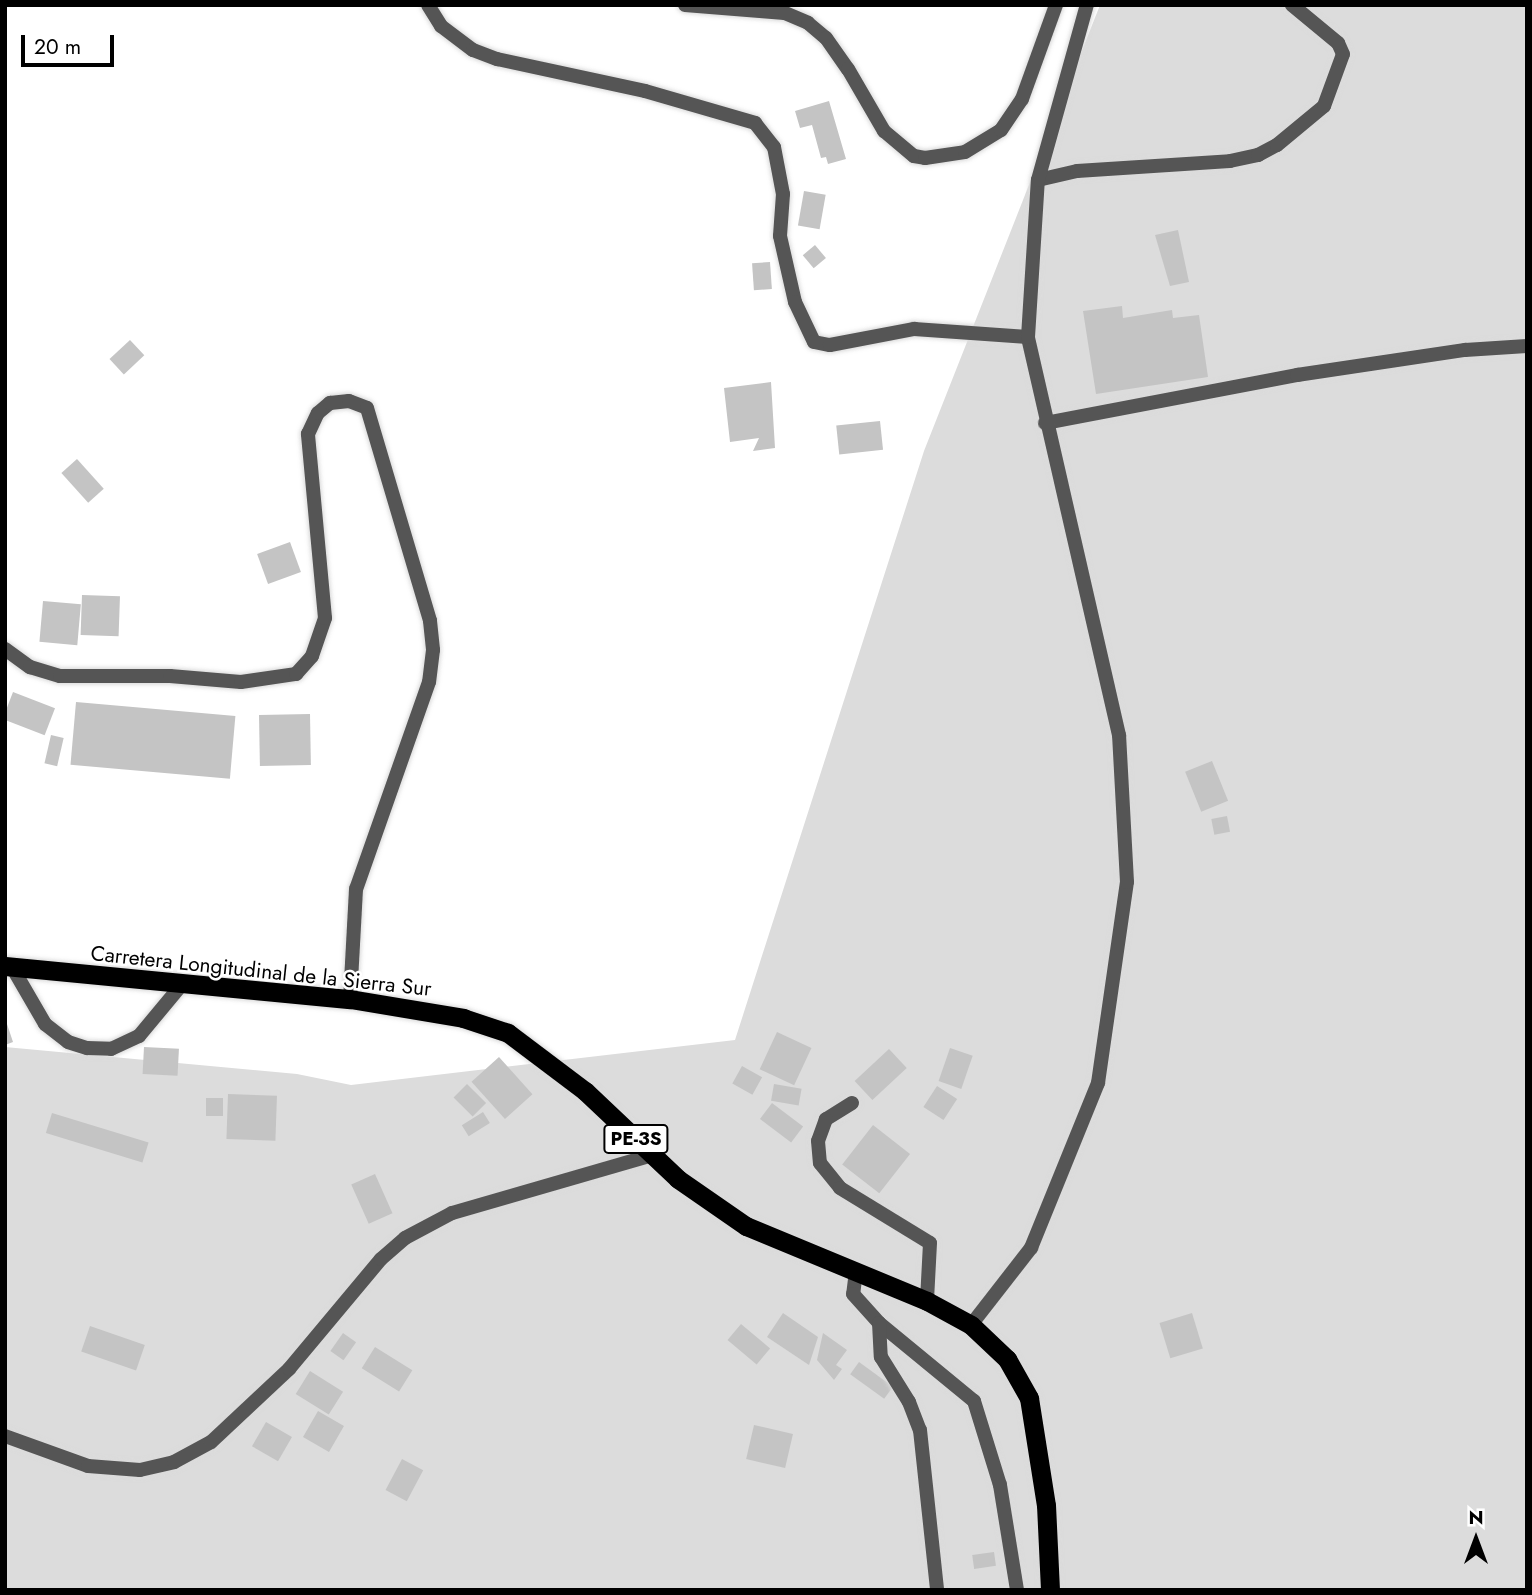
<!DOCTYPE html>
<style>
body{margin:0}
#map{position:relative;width:1532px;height:1595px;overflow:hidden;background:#fff;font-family:Jost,sans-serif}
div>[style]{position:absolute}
.green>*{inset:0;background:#dcdcdc}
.building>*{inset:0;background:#c4c4c4;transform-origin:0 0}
.roads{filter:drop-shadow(0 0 2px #dbdbdb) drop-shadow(0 0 2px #dbdbdb)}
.service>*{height:14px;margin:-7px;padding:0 7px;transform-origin:7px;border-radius:7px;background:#555}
.minor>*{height:14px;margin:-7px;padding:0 7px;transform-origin:7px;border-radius:7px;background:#555}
.tertiary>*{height:14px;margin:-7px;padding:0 7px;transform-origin:7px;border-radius:7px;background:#555}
.trunk>*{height:19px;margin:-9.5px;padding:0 9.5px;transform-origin:9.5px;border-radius:9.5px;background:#000}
span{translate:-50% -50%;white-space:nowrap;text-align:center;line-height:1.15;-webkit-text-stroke:5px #fff;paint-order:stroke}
.shield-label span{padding:2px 5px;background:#fff;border:2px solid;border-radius:5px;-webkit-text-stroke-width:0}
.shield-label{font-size:19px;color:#000;font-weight:700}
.street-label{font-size:21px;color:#000}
.frame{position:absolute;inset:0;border:7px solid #000;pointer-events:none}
.north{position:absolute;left:1441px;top:1504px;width:70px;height:70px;-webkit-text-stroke:5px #fff;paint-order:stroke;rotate:0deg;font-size:19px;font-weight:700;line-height:28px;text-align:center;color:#000}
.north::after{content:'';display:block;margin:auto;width:24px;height:32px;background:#000;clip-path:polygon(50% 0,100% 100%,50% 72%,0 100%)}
.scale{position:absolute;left:21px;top:35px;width:93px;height:32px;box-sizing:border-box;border:4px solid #000;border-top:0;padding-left:9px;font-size:21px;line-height:24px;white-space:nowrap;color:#000;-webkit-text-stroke:5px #fff;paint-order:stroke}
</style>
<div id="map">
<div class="green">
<div style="clip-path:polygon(1100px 5px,1527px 5px,1527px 1590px,5px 1590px,5px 1047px,297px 1074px,351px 1085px,735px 1040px,924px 451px)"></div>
</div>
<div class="building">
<div style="clip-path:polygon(829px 101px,846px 159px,828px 164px,826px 157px,821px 158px,812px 125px,800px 128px,795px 111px)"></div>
<div style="left:804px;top:191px;width:22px;height:35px;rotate:10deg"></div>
<div style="clip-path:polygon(1178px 230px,1189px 282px,1170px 286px,1155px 235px)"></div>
<div style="left:815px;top:245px;width:17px;height:16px;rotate:50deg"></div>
<div style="left:770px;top:262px;width:27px;height:18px;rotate:86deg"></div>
<div style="clip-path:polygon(1122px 306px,1123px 318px,1172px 310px,1173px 318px,1199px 315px,1208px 377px,1096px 394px,1083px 311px)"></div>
<div style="left:130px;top:340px;width:21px;height:28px;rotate:47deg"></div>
<div style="clip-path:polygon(771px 382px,775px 448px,753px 451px,759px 438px,730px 442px,724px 388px)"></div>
<div style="left:880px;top:421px;width:29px;height:44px;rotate:84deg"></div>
<div style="left:77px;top:459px;width:40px;height:21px;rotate:48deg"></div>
<div style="left:290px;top:542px;width:32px;height:35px;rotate:70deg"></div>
<div style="left:82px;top:595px;width:38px;height:40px;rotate:2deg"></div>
<div style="left:43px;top:601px;width:38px;height:41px;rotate:5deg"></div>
<div style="left:13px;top:692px;width:45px;height:29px;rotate:21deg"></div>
<div style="left:76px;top:702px;width:160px;height:63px;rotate:5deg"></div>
<div style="left:310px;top:714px;width:51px;height:51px;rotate:89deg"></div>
<div style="left:51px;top:735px;width:13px;height:29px;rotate:13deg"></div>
<div style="left:1212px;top:761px;width:43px;height:29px;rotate:68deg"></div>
<div style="left:1227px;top:816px;width:16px;height:16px;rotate:79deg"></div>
<div style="clip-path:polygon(5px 1018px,13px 1042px,5px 1045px)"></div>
<div style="left:777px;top:1032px;width:38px;height:41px;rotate:25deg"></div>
<div style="left:144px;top:1047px;width:35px;height:27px;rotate:3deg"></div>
<div style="left:950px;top:1048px;width:24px;height:35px;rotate:19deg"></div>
<div style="left:889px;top:1049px;width:26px;height:47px;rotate:47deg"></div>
<div style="left:499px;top:1057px;width:50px;height:37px;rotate:48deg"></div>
<div style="left:742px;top:1066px;width:23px;height:20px;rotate:29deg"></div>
<div style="left:467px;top:1084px;width:27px;height:19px;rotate:45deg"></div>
<div style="left:774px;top:1084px;width:28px;height:17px;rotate:10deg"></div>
<div style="left:937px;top:1086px;width:24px;height:25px;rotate:33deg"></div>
<div style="left:228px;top:1094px;width:49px;height:45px;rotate:2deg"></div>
<div style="left:206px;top:1098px;width:17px;height:18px"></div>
<div style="left:772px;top:1103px;width:39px;height:20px;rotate:37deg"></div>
<div style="left:483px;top:1112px;width:13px;height:25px;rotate:58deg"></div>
<div style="left:52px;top:1113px;width:101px;height:21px;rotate:17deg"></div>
<div style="left:873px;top:1125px;width:47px;height:50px;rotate:38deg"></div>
<div style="left:375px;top:1174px;width:43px;height:26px;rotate:66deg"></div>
<div style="clip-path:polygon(783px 1313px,818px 1337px,809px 1365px,767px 1337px)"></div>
<div style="left:1192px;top:1313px;width:37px;height:34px;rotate:73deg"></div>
<div style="left:741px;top:1324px;width:38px;height:21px;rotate:40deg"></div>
<div style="left:90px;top:1326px;width:58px;height:27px;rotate:19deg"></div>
<div style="left:343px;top:1333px;width:16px;height:22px;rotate:35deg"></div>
<div style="clip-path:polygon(823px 1333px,847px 1350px,836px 1365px,842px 1369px,834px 1380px,817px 1360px)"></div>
<div style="left:375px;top:1347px;width:44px;height:25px;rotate:32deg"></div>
<div style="left:859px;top:1362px;width:42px;height:15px;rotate:36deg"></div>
<div style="left:310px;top:1371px;width:39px;height:27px;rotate:32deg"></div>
<div style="left:318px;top:1411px;width:30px;height:30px;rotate:30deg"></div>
<div style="left:266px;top:1422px;width:30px;height:28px;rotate:30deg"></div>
<div style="left:754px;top:1425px;width:40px;height:35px;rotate:13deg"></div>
<div style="left:402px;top:1459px;width:24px;height:35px;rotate:28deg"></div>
<div style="left:994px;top:1552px;width:14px;height:22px;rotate:82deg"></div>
</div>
<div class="roads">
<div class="service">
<div style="left:1038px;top:180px;width:40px;rotate:-13deg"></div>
<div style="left:1077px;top:171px;width:153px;rotate:-3.7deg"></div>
<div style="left:1230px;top:161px;width:29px;rotate:-12deg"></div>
<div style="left:1258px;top:155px;width:21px;rotate:-28deg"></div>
<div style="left:1277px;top:145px;width:61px;rotate:-39.7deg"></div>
<div style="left:1324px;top:106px;width:55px;rotate:-69.9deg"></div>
<div style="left:1343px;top:54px;width:12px;rotate:-114deg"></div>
<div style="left:1338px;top:43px;width:60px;rotate:-140.4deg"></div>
<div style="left:12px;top:967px;width:66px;rotate:59.9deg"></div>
<div style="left:45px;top:1024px;width:29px;rotate:38deg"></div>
<div style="left:68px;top:1042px;width:20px;rotate:18deg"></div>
<div style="left:87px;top:1048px;width:24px;rotate:2deg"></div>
<div style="left:111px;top:1049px;width:31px;rotate:-25deg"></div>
<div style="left:139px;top:1036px;width:69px;rotate:-50.3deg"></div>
<div style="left:852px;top:1103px;width:31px;rotate:148deg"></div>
<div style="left:826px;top:1119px;width:23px;rotate:110deg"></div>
<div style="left:818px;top:1141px;width:22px;rotate:85deg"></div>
<div style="left:820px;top:1163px;width:32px;rotate:51deg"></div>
<div style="left:840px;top:1188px;width:105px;rotate:31.4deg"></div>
<div style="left:930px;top:1243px;width:58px;rotate:93deg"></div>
<div style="left:856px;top:1271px;width:23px;rotate:97deg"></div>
<div style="left:853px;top:1294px;width:39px;rotate:48deg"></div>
<div style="left:879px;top:1323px;width:123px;rotate:39.4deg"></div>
<div style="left:974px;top:1401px;width:88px;rotate:72.8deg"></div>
<div style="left:1000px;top:1485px;width:106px;rotate:80.8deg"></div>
<div style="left:879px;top:1323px;width:34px;rotate:87deg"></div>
<div style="left:881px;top:1357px;width:53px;rotate:58.1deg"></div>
<div style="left:909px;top:1402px;width:30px;rotate:69deg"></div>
<div style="left:920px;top:1430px;width:161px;rotate:83.9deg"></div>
</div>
<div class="minor">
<div style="left:428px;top:5px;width:25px;rotate:58deg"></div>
<div style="left:441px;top:26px;width:40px;rotate:37deg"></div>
<div style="left:473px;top:50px;width:26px;rotate:21deg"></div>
<div style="left:497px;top:59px;width:151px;rotate:12.2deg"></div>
<div style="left:645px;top:91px;width:115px;rotate:16.2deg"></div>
<div style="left:755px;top:123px;width:31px;rotate:52deg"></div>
<div style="left:774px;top:147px;width:48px;rotate:79.2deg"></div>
<div style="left:783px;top:194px;width:42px;rotate:94.1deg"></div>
<div style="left:780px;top:236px;width:68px;rotate:77.2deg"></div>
<div style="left:795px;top:302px;width:44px;rotate:64.6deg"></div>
<div style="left:814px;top:342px;width:16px;rotate:11deg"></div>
<div style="left:830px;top:345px;width:86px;rotate:-10.8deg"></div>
<div style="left:914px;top:329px;width:114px;rotate:4deg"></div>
<div style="left:685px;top:5px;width:100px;rotate:4.6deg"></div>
<div style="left:785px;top:13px;width:25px;rotate:23deg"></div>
<div style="left:808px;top:23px;width:23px;rotate:40deg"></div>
<div style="left:826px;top:38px;width:38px;rotate:55deg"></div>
<div style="left:848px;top:69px;width:72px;rotate:59.9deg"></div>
<div style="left:884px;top:131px;width:39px;rotate:40deg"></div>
<div style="left:914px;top:156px;width:11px;rotate:10deg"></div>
<div style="left:925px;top:158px;width:40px;rotate:-8.5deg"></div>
<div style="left:965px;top:152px;width:42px;rotate:-31.4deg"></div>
<div style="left:1001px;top:130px;width:37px;rotate:-56deg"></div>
<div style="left:1022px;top:99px;width:100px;rotate:-70.1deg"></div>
<div style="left:1045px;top:423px;width:257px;rotate:-10.8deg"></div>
<div style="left:1297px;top:375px;width:170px;rotate:-8.5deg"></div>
<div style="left:1465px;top:350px;width:62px;rotate:-3.7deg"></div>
<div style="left:5px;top:649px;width:31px;rotate:36deg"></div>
<div style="left:30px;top:667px;width:31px;rotate:17deg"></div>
<div style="left:60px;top:676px;width:110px"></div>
<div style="left:170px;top:676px;width:71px;rotate:4.8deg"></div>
<div style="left:241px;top:682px;width:56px;rotate:-8.3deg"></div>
<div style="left:296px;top:674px;width:24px;rotate:-48deg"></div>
<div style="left:312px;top:656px;width:40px;rotate:-71.1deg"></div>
<div style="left:325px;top:618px;width:185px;rotate:-95.3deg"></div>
<div style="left:308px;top:434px;width:23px;rotate:-65deg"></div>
<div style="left:318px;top:413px;width:16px;rotate:-40deg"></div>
<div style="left:330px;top:403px;width:19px;rotate:-6deg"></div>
<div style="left:349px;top:401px;width:19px;rotate:21deg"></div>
<div style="left:367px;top:408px;width:222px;rotate:73.5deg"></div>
<div style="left:430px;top:621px;width:29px;rotate:84deg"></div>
<div style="left:433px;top:650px;width:32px;rotate:97deg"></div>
<div style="left:429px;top:682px;width:219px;rotate:109.4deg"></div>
<div style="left:356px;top:889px;width:110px;rotate:93.1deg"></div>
<div style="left:971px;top:1325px;width:98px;rotate:-52.1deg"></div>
<div style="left:1031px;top:1248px;width:178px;rotate:-67.9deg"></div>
<div style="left:1098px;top:1083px;width:203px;rotate:-81.8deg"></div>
<div style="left:1127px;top:882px;width:147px;rotate:-93.1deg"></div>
<div style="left:1119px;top:735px;width:408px;rotate:-102.9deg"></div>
<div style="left:1028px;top:337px;width:157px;rotate:-86.4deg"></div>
<div style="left:1038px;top:180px;width:182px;rotate:-74.4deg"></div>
</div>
<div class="tertiary">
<div style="left:5px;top:1436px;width:88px;rotate:19.9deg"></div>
<div style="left:88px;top:1466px;width:52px;rotate:4.4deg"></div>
<div style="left:140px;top:1470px;width:35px;rotate:-13deg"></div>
<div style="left:174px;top:1462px;width:42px;rotate:-28.4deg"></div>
<div style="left:211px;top:1442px;width:107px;rotate:-43.1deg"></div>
<div style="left:289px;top:1369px;width:143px;rotate:-50.1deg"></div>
<div style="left:381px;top:1259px;width:32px;rotate:-41deg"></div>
<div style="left:405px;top:1238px;width:53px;rotate:-28deg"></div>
<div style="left:452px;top:1213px;width:209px;rotate:-16.1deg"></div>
</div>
<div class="trunk">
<div style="left:5px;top:966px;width:347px;rotate:5.5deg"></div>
<div style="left:350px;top:999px;width:115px;rotate:9.5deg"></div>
<div style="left:463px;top:1018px;width:47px;rotate:18.4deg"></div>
<div style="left:508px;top:1033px;width:96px;rotate:37deg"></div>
<div style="left:585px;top:1091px;width:128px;rotate:43.4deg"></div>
<div style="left:678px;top:1179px;width:83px;rotate:34.7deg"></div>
<div style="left:746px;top:1226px;width:196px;rotate:22.5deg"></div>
<div style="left:927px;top:1301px;width:50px;rotate:28.6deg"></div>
<div style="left:971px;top:1325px;width:50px;rotate:43.4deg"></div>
<div style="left:1007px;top:1359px;width:45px;rotate:60.6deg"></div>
<div style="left:1029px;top:1398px;width:108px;rotate:81deg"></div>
<div style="left:1046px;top:1505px;width:85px;rotate:87.3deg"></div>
</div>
</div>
<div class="shield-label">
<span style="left:636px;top:1139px">PE-3S</span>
</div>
<div class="street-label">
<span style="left:261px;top:971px;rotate:6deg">Carretera Longitudinal de la Sierra Sur</span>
</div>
<div class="frame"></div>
<div class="north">N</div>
<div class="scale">20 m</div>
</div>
